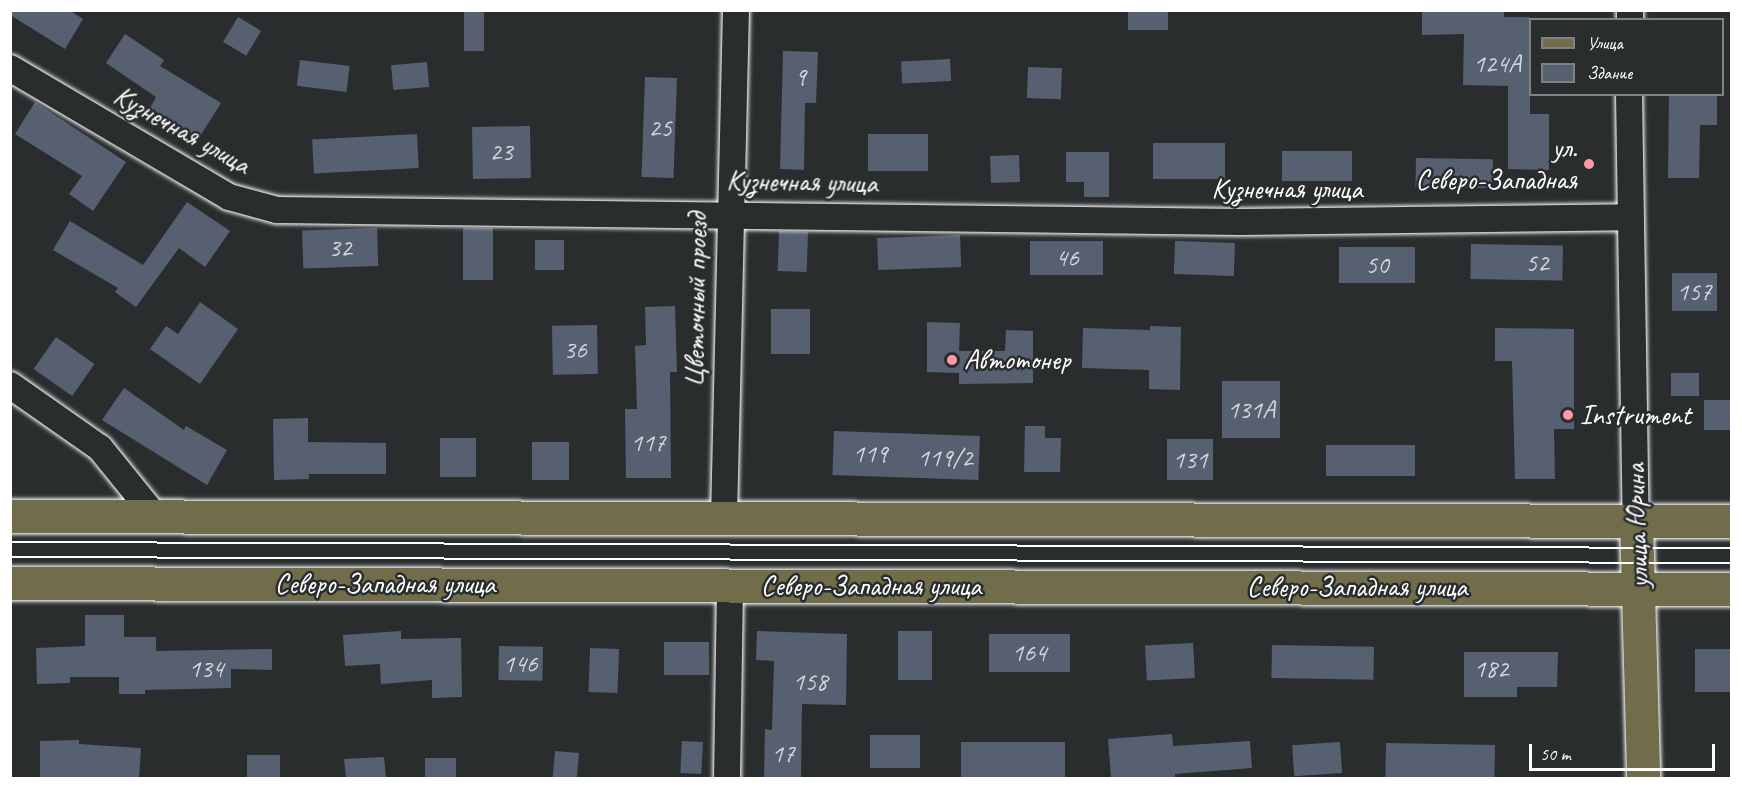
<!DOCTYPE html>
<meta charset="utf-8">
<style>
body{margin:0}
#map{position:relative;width:1742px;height:789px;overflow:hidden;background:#2a2d2e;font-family:Caveat,sans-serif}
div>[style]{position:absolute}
.building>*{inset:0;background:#576071;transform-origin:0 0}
.roads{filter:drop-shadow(0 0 2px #fff) drop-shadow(0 0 2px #fff)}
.minor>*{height:26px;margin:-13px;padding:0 13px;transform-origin:13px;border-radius:13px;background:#2a2d2e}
.major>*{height:33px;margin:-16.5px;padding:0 16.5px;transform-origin:16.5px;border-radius:16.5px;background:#716d4b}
.tram>*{height:1.5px;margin:-0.75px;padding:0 0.75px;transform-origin:0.75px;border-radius:0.75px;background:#fff}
.dots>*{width:16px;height:16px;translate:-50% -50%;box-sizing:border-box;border:3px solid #2a2d2e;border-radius:50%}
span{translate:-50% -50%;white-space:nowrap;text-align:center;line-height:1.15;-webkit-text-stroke:5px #2a2d2e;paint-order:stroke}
.number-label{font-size:26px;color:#d5d7dc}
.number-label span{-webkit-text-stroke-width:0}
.street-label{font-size:28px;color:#fff}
.poi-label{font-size:28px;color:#fff}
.right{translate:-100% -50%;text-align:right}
.left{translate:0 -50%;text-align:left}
.frame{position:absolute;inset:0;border:12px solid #fff;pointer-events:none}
.legend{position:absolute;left:1529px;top:18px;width:195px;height:78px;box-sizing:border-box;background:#2a2d2e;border:2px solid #7f8182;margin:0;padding:8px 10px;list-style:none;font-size:18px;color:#fff}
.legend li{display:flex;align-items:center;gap:12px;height:30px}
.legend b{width:30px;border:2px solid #7f8182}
.scale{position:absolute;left:1529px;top:744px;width:186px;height:27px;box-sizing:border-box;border:3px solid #fff;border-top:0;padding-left:8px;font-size:18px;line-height:21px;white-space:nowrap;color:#fff;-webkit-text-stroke:4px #2a2d2e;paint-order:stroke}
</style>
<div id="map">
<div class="building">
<div style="clip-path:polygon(10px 10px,69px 10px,83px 19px,65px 49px,10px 15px)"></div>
<div style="left:464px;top:10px;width:20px;height:41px"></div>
<div style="left:1128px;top:10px;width:40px;height:20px"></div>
<div style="clip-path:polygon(1422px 10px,1504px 10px,1504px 17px,1530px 17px,1530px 114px,1549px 114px,1549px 170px,1508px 169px,1508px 86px,1463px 85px,1464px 34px,1422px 35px)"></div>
<div style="left:238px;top:17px;width:27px;height:29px;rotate:31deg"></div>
<div style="clip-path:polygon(125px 34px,164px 60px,160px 66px,221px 103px,199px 138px,150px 108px,156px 97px,106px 63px)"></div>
<div style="clip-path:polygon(783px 51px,818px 52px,816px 103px,805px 103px,804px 170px,780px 169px)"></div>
<div style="left:950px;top:59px;width:22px;height:49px;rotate:87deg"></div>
<div style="left:300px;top:60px;width:50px;height:26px;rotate:7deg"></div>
<div style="left:427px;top:62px;width:25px;height:36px;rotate:85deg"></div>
<div style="left:1028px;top:67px;width:34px;height:31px;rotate:2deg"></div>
<div style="left:645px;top:77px;width:32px;height:100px;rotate:2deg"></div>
<div style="clip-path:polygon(1669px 94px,1717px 94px,1717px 125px,1700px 125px,1699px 178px,1668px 178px)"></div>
<div style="clip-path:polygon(35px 102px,126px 162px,93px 211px,69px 194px,82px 176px,15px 134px)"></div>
<div style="left:530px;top:126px;width:52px;height:58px;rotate:89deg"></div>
<div style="left:417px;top:134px;width:34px;height:105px;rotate:87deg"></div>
<div style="left:868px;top:134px;width:60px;height:37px"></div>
<div style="left:1225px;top:143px;width:36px;height:72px;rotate:90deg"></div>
<div style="left:1282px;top:151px;width:70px;height:30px"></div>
<div style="clip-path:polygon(1066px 152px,1109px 152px,1109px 197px,1084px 197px,1084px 182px,1066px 182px)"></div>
<div style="left:1019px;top:155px;width:27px;height:29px;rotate:88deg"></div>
<div style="left:1416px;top:158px;width:77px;height:29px;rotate:1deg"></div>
<div style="clip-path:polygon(187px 202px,230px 231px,205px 267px,179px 248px,136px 307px,115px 292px,118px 288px,53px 250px,70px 221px,143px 265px)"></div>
<div style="left:377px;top:228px;width:38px;height:75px;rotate:88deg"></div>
<div style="left:463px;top:228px;width:30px;height:52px"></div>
<div style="left:779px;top:231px;width:29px;height:40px;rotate:2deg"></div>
<div style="left:960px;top:235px;width:32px;height:83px;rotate:88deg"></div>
<div style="left:535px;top:240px;width:29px;height:30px"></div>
<div style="left:1030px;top:241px;width:73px;height:34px"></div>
<div style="left:1175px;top:241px;width:60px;height:33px;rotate:2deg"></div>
<div style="left:1471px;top:244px;width:92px;height:35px;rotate:1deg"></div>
<div style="left:1339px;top:247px;width:76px;height:36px"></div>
<div style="left:1672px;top:273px;width:45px;height:38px"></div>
<div style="clip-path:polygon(200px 302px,238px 329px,200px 384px,150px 349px,166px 326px,178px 334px)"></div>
<div style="clip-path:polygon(675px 306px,677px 372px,670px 372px,671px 478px,626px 478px,625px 409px,637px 409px,635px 346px,646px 345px,645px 307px)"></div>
<div style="left:810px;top:309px;width:45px;height:39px;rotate:90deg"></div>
<div style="clip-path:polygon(927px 322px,960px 323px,959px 351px,1005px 351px,1006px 330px,1033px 331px,1033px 383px,959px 384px,959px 373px,927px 372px)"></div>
<div style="left:597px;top:325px;width:49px;height:45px;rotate:89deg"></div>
<div style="clip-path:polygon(1150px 326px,1181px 327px,1180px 390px,1149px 389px,1149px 370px,1082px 368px,1083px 328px,1150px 330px)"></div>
<div style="clip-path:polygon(1495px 328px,1574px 329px,1574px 429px,1554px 429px,1555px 479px,1515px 479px,1512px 361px,1495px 361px)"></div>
<div style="left:56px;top:337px;width:47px;height:39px;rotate:35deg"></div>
<div style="left:1671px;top:373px;width:28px;height:23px"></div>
<div style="left:1280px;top:381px;width:57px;height:58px;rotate:90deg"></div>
<div style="clip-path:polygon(124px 388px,184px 430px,186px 426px,227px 450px,207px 485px,102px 420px)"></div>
<div style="left:1704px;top:400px;width:27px;height:30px"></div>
<div style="clip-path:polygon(308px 418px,308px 442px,386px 443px,386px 474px,309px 474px,309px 479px,274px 480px,273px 419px)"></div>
<div style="clip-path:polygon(1025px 426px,1045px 426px,1045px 438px,1061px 438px,1060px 472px,1024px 472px)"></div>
<div style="left:834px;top:431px;width:146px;height:44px;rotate:2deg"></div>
<div style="left:440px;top:438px;width:36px;height:39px"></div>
<div style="left:1213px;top:439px;width:41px;height:46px;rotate:90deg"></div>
<div style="left:532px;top:442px;width:37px;height:38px"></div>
<div style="left:1326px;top:445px;width:89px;height:31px"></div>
<div style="clip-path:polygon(85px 615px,124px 615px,124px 637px,156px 637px,156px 651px,272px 649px,272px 670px,231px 669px,231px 688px,145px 690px,145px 694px,119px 694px,119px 677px,70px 677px,70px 683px,37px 684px,36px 648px,85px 646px)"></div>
<div style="clip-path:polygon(401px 631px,401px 639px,461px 638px,462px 697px,432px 698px,432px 680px,381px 684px,380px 664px,345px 666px,343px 635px)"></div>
<div style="clip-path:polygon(757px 631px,847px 634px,846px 705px,802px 704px,801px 778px,764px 778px,765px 729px,772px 730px,774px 661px,756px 660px)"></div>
<div style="left:898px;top:631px;width:34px;height:49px"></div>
<div style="left:989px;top:634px;width:81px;height:38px"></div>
<div style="left:664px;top:642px;width:45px;height:33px"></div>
<div style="left:1193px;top:643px;width:35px;height:48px;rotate:87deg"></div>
<div style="left:1272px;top:645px;width:102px;height:33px;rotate:1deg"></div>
<div style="left:499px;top:646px;width:44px;height:34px;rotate:1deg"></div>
<div style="left:590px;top:648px;width:29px;height:44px;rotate:2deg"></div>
<div style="left:1695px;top:649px;width:36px;height:43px"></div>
<div style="clip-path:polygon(1464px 652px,1558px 652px,1557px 687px,1517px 687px,1517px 697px,1464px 697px)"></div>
<div style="clip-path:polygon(1172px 734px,1173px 746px,1250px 741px,1252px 768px,1175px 774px,1175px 778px,1111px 778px,1108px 739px)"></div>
<div style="left:870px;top:735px;width:50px;height:33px"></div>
<div style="clip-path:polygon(79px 740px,79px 744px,141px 748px,139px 778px,40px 778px,40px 741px)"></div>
<div style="left:682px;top:741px;width:21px;height:32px;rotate:3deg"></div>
<div style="left:961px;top:742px;width:104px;height:36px"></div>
<div style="left:1340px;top:742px;width:31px;height:48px;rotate:86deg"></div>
<div style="left:1386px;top:743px;width:109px;height:35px;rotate:1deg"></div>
<div style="left:555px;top:751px;width:24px;height:27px;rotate:5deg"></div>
<div style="left:247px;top:755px;width:33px;height:23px"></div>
<div style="clip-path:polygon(384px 757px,386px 778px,346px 778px,344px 759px)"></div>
<div style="left:425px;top:758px;width:31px;height:20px"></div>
</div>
<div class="roads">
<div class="minor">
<div style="left:1630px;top:20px;width:10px;rotate:-90deg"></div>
<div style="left:10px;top:68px;width:254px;rotate:30.5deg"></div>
<div style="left:229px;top:197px;width:50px;rotate:15.2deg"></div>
<div style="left:277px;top:210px;width:964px;rotate:0.71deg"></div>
<div style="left:1241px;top:222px;width:389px;rotate:-0.7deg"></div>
<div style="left:1629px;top:94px;width:426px;rotate:89.1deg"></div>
<div style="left:10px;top:385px;width:110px;rotate:35deg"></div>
<div style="left:100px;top:448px;width:87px;rotate:51deg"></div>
<div style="left:724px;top:518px;width:508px;rotate:-88.65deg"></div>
<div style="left:727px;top:778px;width:193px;rotate:-89.1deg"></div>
</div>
<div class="major">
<div style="left:10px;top:516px;width:1722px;rotate:0.17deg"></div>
<div style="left:1636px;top:520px;width:258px;rotate:88.4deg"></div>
<div style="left:10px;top:583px;width:1722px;rotate:0.2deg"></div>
</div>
</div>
<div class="tram">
<div style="left:10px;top:542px;width:1722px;rotate:0.2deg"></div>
<div style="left:10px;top:557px;width:1722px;rotate:0.2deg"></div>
</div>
<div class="dots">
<div style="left:1589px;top:164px;background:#ff9aa2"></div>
<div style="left:952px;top:360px;background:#ff9aa2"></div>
<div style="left:1568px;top:415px;background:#ff9aa2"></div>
</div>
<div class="number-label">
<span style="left:1497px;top:64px">124А</span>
<span style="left:800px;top:77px">9</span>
<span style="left:660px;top:128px">25</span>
<span style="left:501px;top:152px">23</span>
<span style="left:340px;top:248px">32</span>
<span style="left:1067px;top:258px">46</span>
<span style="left:1537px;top:263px">52</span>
<span style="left:1377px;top:265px">50</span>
<span style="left:1694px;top:292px">157</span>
<span style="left:575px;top:350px">36</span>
<span style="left:1251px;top:410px">131А</span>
<span style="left:648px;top:443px">117</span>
<span style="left:870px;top:454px">119</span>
<span style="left:945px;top:458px">119/2</span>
<span style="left:1190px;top:460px">131</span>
<span style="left:1029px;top:653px">164</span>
<span style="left:520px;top:664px">146</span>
<span style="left:206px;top:669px">134</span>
<span style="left:1491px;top:669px">182</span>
<span style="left:810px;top:682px">158</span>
<span style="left:783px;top:754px">17</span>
</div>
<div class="street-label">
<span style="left:182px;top:130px;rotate:29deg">Кузнечная улица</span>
<span style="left:802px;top:182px;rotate:1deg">Кузнечная улица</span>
<span style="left:1287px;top:189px">Кузнечная улица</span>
<span style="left:696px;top:300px;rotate:-89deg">Цветочный проезд</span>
<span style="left:1637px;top:526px;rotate:-92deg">улица Юрина</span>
<span style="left:385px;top:584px">Северо-Западная улица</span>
<span style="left:871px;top:586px">Северо-Западная улица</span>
<span style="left:1357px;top:587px">Северо-Западная улица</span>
</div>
<div class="poi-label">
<span class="right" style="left:1577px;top:164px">ул.<br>Северо-Западная</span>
<span class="left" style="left:964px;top:360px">Автотонер</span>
<span class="left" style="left:1580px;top:415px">Instrument</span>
</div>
<div class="frame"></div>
<ul class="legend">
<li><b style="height:8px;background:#716d4b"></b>Улица</li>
<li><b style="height:16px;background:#576071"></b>Здание</li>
</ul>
<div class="scale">50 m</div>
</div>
